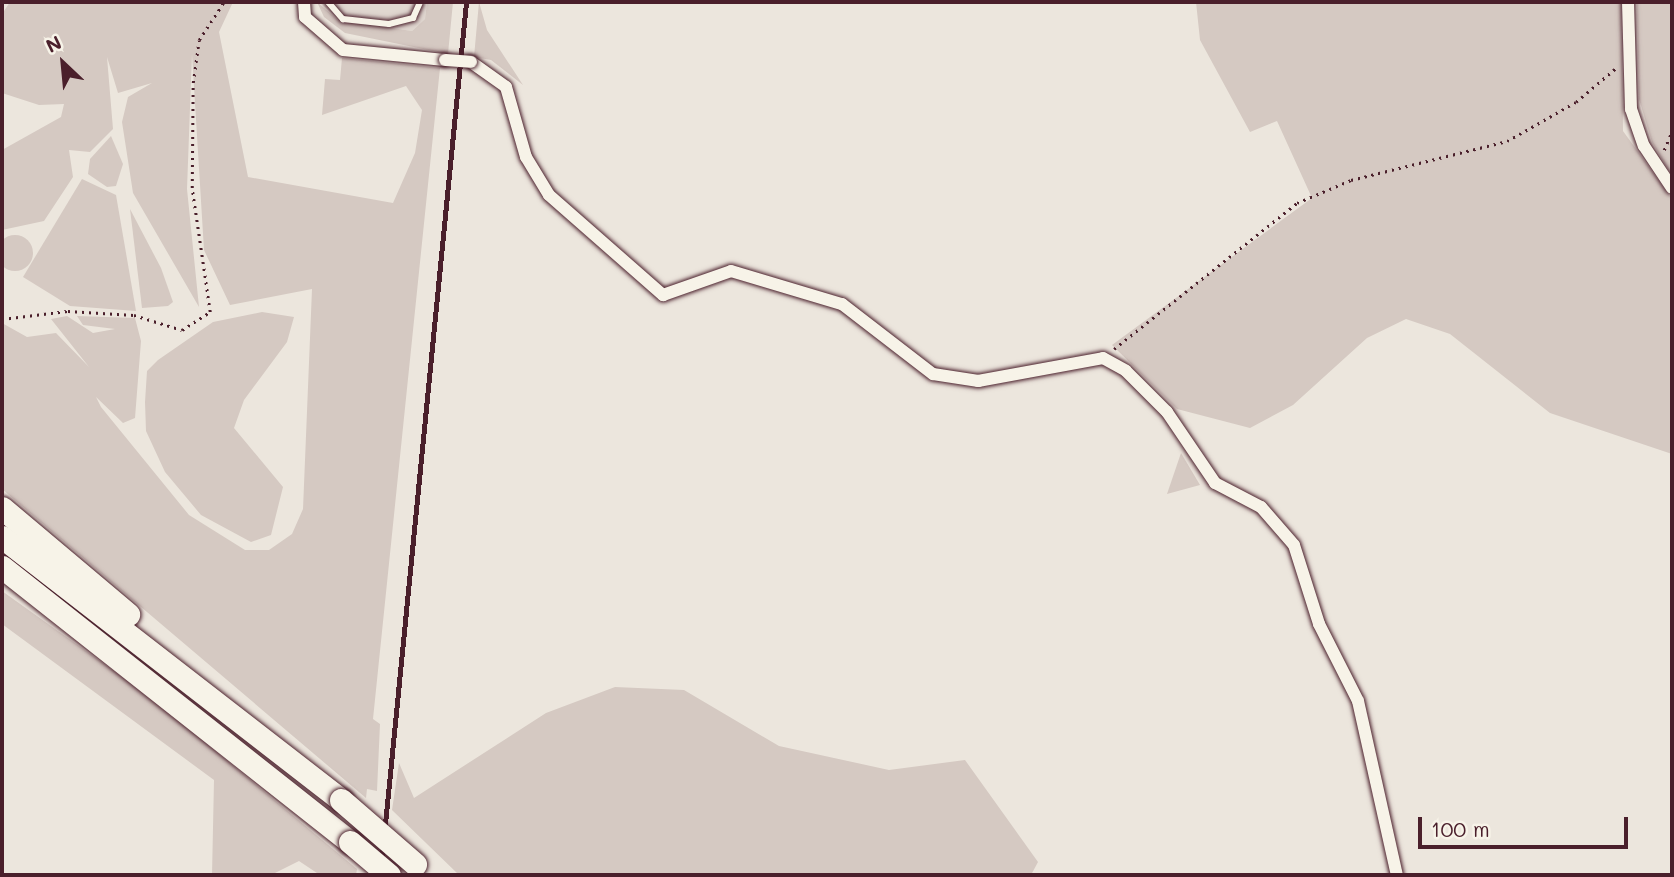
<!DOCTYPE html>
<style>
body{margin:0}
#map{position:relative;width:1674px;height:877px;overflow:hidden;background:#ece6dd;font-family:Mali,sans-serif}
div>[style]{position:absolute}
.built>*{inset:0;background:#e0d7d0}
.green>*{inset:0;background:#d5c9c2}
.round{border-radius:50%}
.path>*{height:2.5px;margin-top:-1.25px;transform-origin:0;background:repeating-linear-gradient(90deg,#4a1f2b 0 2px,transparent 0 7px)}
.roads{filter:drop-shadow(0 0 2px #4a1f2b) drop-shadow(0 0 2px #4a1f2b)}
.lane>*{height:6px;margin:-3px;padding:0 3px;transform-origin:3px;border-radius:3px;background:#f7f3e8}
.street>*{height:12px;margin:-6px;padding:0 6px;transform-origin:6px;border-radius:6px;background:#f7f3e8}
.highway>*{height:23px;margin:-11.5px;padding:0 11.5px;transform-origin:11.5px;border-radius:11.5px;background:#f7f3e8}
.rail>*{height:4.5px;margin:-2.25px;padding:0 2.25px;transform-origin:2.25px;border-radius:2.25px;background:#4a1f2b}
.bridges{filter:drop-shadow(0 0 2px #4a1f2b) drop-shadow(0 0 2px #4a1f2b)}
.street-bridge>*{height:12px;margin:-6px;padding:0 6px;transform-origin:6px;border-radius:6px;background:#f7f3e8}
.highway-bridge>*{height:23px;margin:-11.5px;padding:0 11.5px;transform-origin:11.5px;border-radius:11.5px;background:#f7f3e8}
span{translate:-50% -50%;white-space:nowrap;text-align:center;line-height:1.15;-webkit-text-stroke:5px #f7f3e8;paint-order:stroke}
.frame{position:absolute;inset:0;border:4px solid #4a1f2b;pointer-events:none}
.north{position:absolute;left:28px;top:28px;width:70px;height:70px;-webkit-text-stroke:5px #f7f3e8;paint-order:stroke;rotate:334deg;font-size:19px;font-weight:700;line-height:28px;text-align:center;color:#4a1f2b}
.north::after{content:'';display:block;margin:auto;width:24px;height:32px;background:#4a1f2b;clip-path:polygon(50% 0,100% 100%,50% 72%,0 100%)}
.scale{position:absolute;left:1418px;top:817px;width:210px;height:32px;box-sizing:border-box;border:4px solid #4a1f2b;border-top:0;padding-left:9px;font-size:21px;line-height:24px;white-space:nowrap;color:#4a1f2b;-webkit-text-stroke:5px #f7f3e8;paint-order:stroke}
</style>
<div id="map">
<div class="built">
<div style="clip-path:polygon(320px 2px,427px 2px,425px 19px,412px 31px,338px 20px)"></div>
</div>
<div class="green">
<div style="clip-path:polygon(10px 2px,233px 2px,219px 32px,248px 177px,393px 203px,415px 153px,422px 110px,406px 86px,322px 115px,325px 79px,340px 80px,342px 58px,440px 68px,373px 719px,380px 724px,377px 791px,367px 789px,366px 798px,2px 489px,2px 323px,27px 337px,56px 333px,89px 367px,51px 319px,67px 316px,93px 333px,115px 329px,83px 325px,77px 316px,135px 318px,141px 341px,135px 418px,123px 423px,96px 397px,101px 407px,189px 515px,245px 550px,269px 550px,292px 534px,303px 509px,312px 289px,230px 305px,204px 250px,192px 54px,187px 189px,199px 307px,133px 193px,122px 122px,128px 97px,152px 83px,118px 93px,107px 57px,113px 129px,90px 152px,69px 150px,73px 177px,44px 221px,2px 230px,2px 150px,61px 117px,64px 104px,39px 105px,2px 93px,4px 11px)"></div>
<div style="clip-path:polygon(317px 2px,338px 20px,412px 31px,425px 19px,427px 2px,453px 2px,448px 54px,345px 33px,324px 17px)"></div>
<div style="clip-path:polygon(479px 2px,487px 30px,523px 85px,491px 60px,474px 57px)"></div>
<div style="clip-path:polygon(1196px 2px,1621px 2px,1623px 131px,1672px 199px,1672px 454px,1550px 413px,1450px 334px,1406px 319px,1367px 338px,1293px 405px,1250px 428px,1177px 409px,1112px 345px,1312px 198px,1277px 121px,1250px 132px,1200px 40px)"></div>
<div style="clip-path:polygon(1637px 2px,1672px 2px,1672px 176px,1652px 142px,1639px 99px)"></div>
<div style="clip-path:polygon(111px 136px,123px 164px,116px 186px,107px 187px,88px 174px,90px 159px)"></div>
<div style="clip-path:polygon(82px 179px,116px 195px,136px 311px,70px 306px,23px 277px)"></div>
<div style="clip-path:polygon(130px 209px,161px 268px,173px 302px,168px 306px,142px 308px)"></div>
<div class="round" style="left:-3px;top:235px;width:36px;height:36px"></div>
<div style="clip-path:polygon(262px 312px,294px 317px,287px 342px,244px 400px,234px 428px,283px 487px,271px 535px,251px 542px,201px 515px,165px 472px,146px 431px,145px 402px,147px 371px,158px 360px,213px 322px)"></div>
<div style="clip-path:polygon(1181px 453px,1200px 485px,1167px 494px)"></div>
<div style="clip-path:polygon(2px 591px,153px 699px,357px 869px,356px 875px,320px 875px,299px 861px,271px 875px,212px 875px,214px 780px,2px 624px)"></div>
<div style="clip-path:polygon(615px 687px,684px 690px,779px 746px,889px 770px,965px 760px,1038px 862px,1031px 875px,459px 875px,392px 810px,399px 763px,414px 798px,546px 713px)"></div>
</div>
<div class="path">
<div style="left:1664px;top:150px;width:21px;rotate:-67deg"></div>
<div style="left:2px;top:319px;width:66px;rotate:-6.9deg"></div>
<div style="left:68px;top:311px;width:66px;rotate:3.5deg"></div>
<div style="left:134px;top:315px;width:50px;rotate:17.4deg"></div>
<div style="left:182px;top:330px;width:33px;rotate:-33deg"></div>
<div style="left:210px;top:312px;width:125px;rotate:-98.3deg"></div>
<div style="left:192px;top:188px;width:105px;rotate:-89.5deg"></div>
<div style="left:193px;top:83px;width:43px;rotate:-82.1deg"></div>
<div style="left:199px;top:40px;width:45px;rotate:-56.7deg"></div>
<div style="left:1114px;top:349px;width:234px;rotate:-38.6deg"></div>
<div style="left:1297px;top:203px;width:59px;rotate:-23.1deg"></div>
<div style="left:1351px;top:180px;width:161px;rotate:-14deg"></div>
<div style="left:1507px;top:141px;width:79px;rotate:-29.5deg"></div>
<div style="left:1576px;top:102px;width:52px;rotate:-40.4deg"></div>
</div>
<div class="roads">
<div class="lane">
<div style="left:328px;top:2px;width:23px;rotate:49deg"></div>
<div style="left:343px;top:19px;width:46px;rotate:6.2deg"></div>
<div style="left:389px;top:24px;width:25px;rotate:-14deg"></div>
<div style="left:413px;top:18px;width:17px;rotate:-66deg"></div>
</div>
<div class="street">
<div style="left:304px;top:2px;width:15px;rotate:86deg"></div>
<div style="left:305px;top:17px;width:50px;rotate:41deg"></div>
<div style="left:343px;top:50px;width:102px;rotate:5.6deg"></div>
<div style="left:1628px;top:2px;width:107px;rotate:88.4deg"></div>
<div style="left:1631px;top:109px;width:39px;rotate:71deg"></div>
<div style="left:1644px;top:146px;width:50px;rotate:56.3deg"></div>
<div style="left:471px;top:62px;width:43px;rotate:35.5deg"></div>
<div style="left:506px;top:87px;width:73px;rotate:74.1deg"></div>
<div style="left:526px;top:157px;width:44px;rotate:58.8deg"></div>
<div style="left:549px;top:195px;width:152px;rotate:41.3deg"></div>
<div style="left:663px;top:295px;width:72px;rotate:-19.4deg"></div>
<div style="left:731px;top:271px;width:116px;rotate:16.6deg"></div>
<div style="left:842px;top:304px;width:115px;rotate:37.6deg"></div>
<div style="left:933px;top:374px;width:46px;rotate:8.8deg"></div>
<div style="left:978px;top:381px;width:127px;rotate:-10.4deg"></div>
<div style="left:1103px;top:358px;width:26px;rotate:29deg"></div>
<div style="left:1126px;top:371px;width:58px;rotate:45deg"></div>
<div style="left:1167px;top:412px;width:86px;rotate:55.9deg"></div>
<div style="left:1215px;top:483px;width:52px;rotate:27.6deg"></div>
<div style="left:1261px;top:507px;width:50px;rotate:49deg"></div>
<div style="left:1294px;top:545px;width:83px;rotate:72.4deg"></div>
<div style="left:1319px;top:624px;width:86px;rotate:63.1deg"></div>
<div style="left:1358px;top:701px;width:178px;rotate:77.4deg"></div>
</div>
<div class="highway">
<div style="left:2px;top:508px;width:165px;rotate:40.1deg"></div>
<div style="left:2px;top:537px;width:429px;rotate:37.8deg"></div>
<div style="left:2px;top:567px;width:444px;rotate:38.3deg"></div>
</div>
</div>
<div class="rail">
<div style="left:380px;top:875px;width:877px;rotate:-84.37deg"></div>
</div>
<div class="bridges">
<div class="street-bridge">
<div style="left:445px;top:60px;width:26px;rotate:4deg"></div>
</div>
<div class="highway-bridge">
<div style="left:341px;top:800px;width:98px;rotate:40.9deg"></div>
<div style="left:350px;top:842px;width:51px;rotate:40.2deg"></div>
</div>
</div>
<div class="frame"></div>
<div class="north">N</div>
<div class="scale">100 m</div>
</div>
